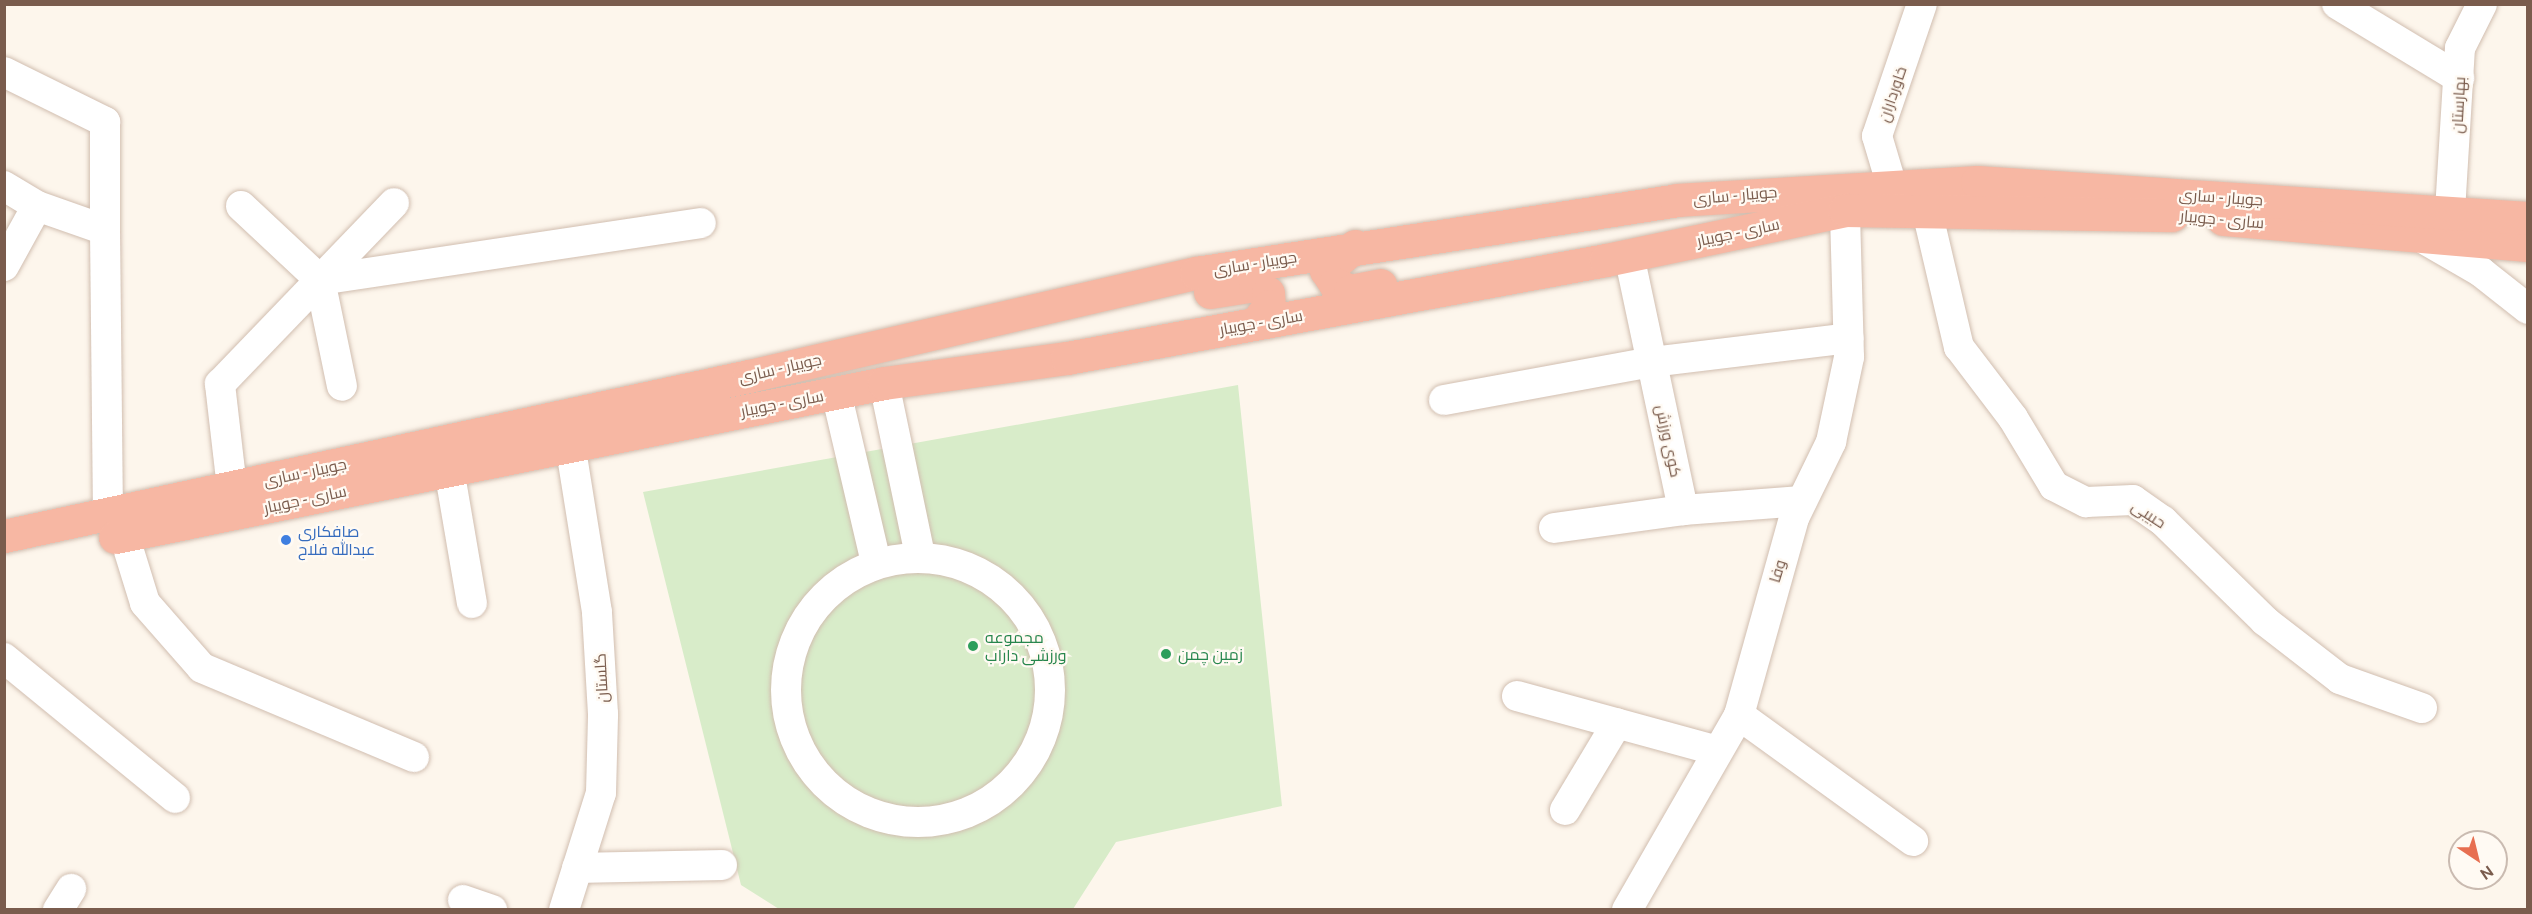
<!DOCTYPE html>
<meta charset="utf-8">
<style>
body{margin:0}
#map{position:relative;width:2532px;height:914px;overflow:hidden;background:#fdf6ec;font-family:Ubuntu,Cairo,sans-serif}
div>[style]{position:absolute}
.green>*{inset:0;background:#d8ecc9}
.roads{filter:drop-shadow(0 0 2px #d1beb0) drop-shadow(0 0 2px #d1beb0)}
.minor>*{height:30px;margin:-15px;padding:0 15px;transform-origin:15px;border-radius:15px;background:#fff}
.minor>.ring{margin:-15px;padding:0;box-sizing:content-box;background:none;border:30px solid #fff;border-radius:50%}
.highway>*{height:33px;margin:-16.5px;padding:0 16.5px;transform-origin:16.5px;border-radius:16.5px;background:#f7b7a3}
.dots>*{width:16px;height:16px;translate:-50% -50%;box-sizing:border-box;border:3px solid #fffaf3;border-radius:50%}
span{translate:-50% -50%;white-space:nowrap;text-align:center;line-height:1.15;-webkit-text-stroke:4.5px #fffaf3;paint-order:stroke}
.street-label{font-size:16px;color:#7a5c4d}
.shop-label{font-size:16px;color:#366cbe}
.left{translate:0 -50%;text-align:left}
.leisure-label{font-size:16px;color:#27864d}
.frame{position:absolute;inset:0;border:6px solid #7a5c4d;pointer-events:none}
.north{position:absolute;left:2448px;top:830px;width:60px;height:60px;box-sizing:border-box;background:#fffaf3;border:2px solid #cabbb1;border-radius:50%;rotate:145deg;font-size:16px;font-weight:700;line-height:24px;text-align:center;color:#7a5c4d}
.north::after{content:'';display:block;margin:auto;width:21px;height:27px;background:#e76f51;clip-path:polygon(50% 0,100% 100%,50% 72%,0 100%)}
</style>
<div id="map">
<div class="green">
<div style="clip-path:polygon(1238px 385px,1282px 806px,1116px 842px,1073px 909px,779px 909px,741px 885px,643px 492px)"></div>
</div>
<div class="roads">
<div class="minor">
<div style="left:2337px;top:4px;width:143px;rotate:31.2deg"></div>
<div style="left:4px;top:72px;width:113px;rotate:26.3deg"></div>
<div style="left:105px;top:122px;width:108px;rotate:90deg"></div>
<div style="left:1891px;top:183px;width:49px;rotate:-106.6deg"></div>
<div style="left:1877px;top:136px;width:139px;rotate:-71.2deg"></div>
<div style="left:4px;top:186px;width:39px;rotate:31deg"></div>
<div style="left:241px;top:206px;width:108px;rotate:43.1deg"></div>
<div style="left:320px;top:280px;width:108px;rotate:78.3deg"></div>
<div style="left:1927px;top:211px;width:140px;rotate:76.8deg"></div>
<div style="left:1959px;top:347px;width:89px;rotate:52.7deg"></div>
<div style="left:2013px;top:418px;width:79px;rotate:58.9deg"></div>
<div style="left:2054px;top:486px;width:36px;rotate:27deg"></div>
<div style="left:2086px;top:502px;width:47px;rotate:-2.4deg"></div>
<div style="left:2133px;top:500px;width:37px;rotate:35deg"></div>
<div style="left:2163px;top:521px;width:143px;rotate:44.4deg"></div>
<div style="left:2265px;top:621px;width:95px;rotate:37.7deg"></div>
<div style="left:2340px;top:679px;width:87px;rotate:19.5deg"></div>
<div style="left:2450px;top:211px;width:163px;rotate:-86.5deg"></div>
<div style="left:2460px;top:48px;width:49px;rotate:-63.4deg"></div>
<div style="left:2419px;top:236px;width:72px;rotate:30.1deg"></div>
<div style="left:2481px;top:272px;width:60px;rotate:38.2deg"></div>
<div style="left:1629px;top:255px;width:261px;rotate:78deg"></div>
<div style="left:1683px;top:510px;width:119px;rotate:-4.3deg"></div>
<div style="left:4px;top:266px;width:68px;rotate:-61.2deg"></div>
<div style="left:37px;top:206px;width:72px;rotate:19.4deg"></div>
<div style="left:105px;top:230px;width:285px;rotate:89.4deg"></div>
<div style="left:320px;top:280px;width:385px;rotate:-8.5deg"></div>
<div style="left:884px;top:383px;width:177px;rotate:78.2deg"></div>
<div style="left:836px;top:392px;width:176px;rotate:76.8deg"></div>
<div style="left:1444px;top:400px;width:210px;rotate:-10.4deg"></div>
<div style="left:1651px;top:362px;width:199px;rotate:-6.9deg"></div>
<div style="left:449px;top:469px;width:136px;rotate:80.3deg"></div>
<div style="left:232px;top:488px;width:105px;rotate:-96.6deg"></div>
<div style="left:220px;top:384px;width:251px;rotate:-46.1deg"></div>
<div style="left:1554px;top:528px;width:130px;rotate:-7.9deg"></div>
<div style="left:124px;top:535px;width:71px;rotate:72.8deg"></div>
<div style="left:145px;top:603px;width:86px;rotate:48.8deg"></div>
<div style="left:202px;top:668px;width:230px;rotate:22.8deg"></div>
<div class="ring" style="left:786px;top:558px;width:234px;height:234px"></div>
<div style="left:4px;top:658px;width:221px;rotate:39.3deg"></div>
<div style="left:1517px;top:696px;width:208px;rotate:15.3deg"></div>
<div style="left:1739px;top:715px;width:215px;rotate:35.9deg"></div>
<div style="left:1565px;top:810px;width:101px;rotate:-59.1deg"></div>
<div style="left:577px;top:868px;width:145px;rotate:-1.2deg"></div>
<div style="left:463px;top:900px;width:31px;rotate:19deg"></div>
<div style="left:58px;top:910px;width:25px;rotate:-58deg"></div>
<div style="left:564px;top:910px;width:123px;rotate:-72.5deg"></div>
<div style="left:601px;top:793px;width:79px;rotate:-88.5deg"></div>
<div style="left:603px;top:714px;width:102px;rotate:-93.4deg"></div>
<div style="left:597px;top:612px;width:171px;rotate:-99.1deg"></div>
<div style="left:1627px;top:910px;width:225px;rotate:-60.1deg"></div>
<div style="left:1739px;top:715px;width:205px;rotate:-74.4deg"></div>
<div style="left:1794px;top:518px;width:85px;rotate:-64deg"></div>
<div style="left:1831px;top:442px;width:87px;rotate:-78deg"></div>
<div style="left:1849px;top:357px;width:147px;rotate:-91.6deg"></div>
</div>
<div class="highway">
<div style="left:2223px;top:219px;width:306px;rotate:4.9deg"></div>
<div style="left:1355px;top:246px;width:38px;rotate:140deg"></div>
<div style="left:1326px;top:270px;width:17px;rotate:57deg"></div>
<div style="left:1335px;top:284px;width:17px;rotate:25deg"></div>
<div style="left:1350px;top:291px;width:31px;rotate:-11deg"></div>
<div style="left:1210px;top:292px;width:46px;rotate:-8.8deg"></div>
<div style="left:1255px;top:285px;width:15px;rotate:32deg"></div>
<div style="left:1268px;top:293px;width:13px;rotate:86deg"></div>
<div style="left:1269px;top:306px;width:20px;rotate:127deg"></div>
<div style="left:4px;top:536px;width:762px;rotate:-12.12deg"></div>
<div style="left:749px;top:376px;width:459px;rotate:-13deg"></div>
<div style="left:1196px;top:273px;width:486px;rotate:-8.6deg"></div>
<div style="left:1676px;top:200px;width:302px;rotate:-3.4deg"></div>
<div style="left:1977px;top:182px;width:552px;rotate:3.74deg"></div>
<div style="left:115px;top:537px;width:784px;rotate:-11.32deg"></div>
<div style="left:884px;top:383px;width:185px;rotate:-7.8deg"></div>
<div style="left:1067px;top:358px;width:548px;rotate:-10.3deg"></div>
<div style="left:1606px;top:260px;width:244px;rotate:-11.8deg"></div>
<div style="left:1845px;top:210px;width:327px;rotate:0.9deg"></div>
</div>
</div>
<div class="dots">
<div style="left:286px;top:540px;background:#3f7fe0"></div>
<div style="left:973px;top:646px;background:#2e9e5b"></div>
<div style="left:1166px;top:654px;background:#2e9e5b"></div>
</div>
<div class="street-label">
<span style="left:1892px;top:94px;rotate:-71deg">خاورداران</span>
<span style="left:2458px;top:105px;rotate:-87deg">بهارستان</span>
<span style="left:1735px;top:195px;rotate:-5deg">جویبار - ساری</span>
<span style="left:2221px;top:197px;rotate:4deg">جویبار - ساری</span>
<span style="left:2222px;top:219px;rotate:5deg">ساری - جویبار</span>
<span style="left:1738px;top:232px;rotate:-12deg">ساری - جویبار</span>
<span style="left:1255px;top:263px;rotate:-9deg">جویبار - ساری</span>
<span style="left:1261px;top:322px;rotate:-10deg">ساری - جویبار</span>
<span style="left:780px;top:368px;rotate:-13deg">جویبار - ساری</span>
<span style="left:782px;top:403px;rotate:-11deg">ساری - جویبار</span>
<span style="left:1669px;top:441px;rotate:78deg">کوی ورزش</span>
<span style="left:305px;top:472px;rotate:-12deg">جویبار - ساری</span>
<span style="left:305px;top:499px;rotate:-12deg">ساری - جویبار</span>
<span style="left:2149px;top:514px;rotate:33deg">حبیبی</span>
<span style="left:1777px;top:571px;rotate:-73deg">وفا</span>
<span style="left:601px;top:678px;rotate:-93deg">گلستان</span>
</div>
<div class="shop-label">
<span class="left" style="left:298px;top:540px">صافکاری<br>عبدالله فلاح</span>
</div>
<div class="leisure-label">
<span class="left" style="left:985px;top:646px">مجموعه<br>ورزشی داراب</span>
<span class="left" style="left:1178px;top:654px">زمین چمن</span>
</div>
<div class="frame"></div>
<div class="north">N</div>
</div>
